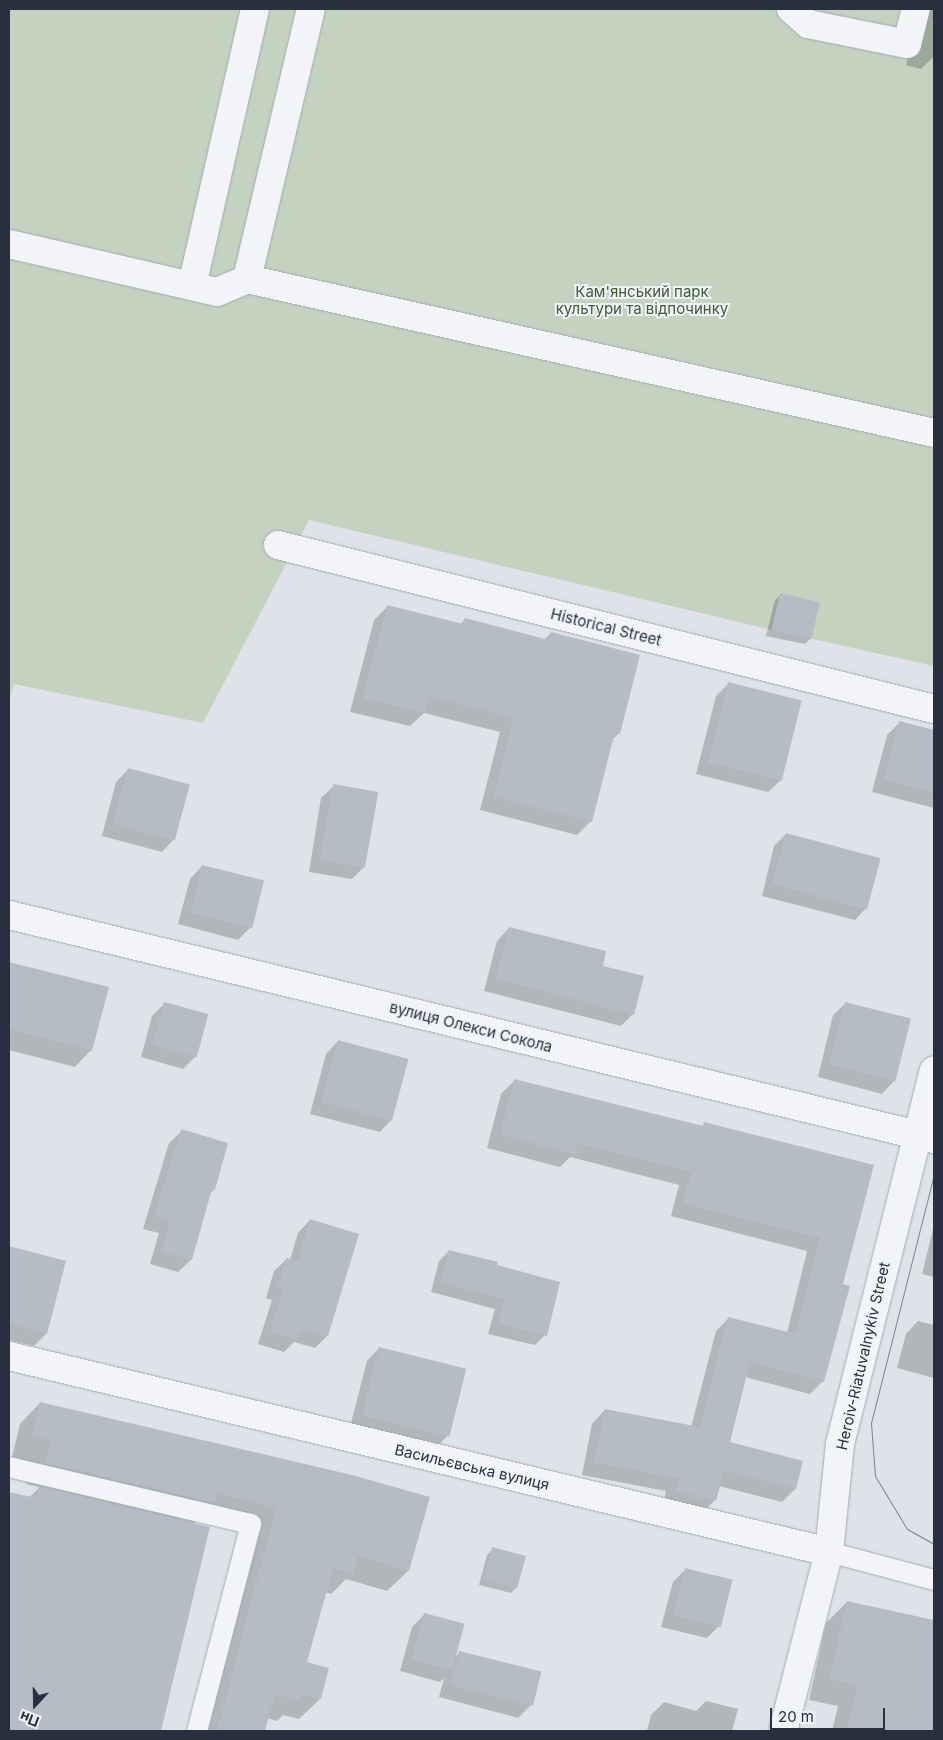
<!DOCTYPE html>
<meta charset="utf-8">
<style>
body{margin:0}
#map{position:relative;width:943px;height:1740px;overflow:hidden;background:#dfe3e9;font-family:Inter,sans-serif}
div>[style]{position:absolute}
.green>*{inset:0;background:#c4d3c0}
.shadow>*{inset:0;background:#0003}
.building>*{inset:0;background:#b6bcc6;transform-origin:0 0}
.roads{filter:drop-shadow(0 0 1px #a4aab3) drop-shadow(0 0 1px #a4aab3)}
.lane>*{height:20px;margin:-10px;padding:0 10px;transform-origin:10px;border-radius:10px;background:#f2f4f7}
.street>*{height:28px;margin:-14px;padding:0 14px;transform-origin:14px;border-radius:14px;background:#f2f4f7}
.tram>*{height:1px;margin:-0.5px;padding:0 0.5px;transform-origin:0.5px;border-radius:0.5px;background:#788193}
span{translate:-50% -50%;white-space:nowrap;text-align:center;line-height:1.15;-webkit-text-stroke:4px #eff2f6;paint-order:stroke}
.park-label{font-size:15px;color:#3b5c35}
.street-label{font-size:15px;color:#283040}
.frame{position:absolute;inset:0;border:10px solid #283040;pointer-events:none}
.north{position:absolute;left:10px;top:1680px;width:50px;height:50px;-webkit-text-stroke:4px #eff2f6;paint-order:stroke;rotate:201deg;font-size:14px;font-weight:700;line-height:20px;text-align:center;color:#283040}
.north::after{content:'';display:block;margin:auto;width:18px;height:22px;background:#283040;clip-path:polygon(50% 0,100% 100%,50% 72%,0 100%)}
.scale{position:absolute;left:770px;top:1708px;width:115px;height:22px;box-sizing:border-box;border:2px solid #283040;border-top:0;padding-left:6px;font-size:15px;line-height:18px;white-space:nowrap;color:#283040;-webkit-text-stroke:4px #eff2f6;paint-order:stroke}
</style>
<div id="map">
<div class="green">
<div style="clip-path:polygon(9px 9px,934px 9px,934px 666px,772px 630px,309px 520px,203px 723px,14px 684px,9px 700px)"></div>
</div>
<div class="shadow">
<div style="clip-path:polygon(904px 9px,934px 9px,934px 56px,921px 69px,906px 65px,915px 23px)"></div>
<div style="clip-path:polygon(781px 594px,811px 638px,805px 644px,766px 636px,775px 600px)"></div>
<div style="clip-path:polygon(388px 606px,460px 625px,465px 619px,544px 640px,551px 633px,619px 733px,612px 740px,591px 821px,577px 835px,480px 810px,500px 732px,424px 713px,410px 726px,350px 712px,374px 620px)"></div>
<div style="clip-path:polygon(728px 684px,781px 780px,768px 792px,696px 774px,716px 696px)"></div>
<div style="clip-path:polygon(899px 723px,934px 732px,934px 808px,872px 792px,887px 735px)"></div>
<div style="clip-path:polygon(128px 770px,174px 839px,162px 852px,102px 836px,116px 782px)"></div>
<div style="clip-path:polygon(334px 786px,364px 867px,352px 879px,309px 872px,321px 798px)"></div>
<div style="clip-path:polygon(786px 834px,867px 907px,855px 920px,762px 896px,774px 846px)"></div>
<div style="clip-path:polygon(202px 866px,251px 927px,238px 940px,178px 924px,190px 879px)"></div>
<div style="clip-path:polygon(509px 928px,633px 1014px,621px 1026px,484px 991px,497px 941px)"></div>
<div style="clip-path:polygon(9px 963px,107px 988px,91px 1050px,75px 1067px,9px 1050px)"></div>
<div style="clip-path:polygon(165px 1003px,195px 1057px,183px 1069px,141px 1057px,152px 1016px)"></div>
<div style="clip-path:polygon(846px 1003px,894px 1081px,882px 1094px,818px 1077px,833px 1015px)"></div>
<div style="clip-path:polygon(338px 1041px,392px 1119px,380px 1132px,310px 1114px,326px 1054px)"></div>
<div style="clip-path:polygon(514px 1081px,701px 1127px,704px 1124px,872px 1165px,841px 1285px,823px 1381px,810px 1394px,745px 1377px,728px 1443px,802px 1462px,795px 1489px,782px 1502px,719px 1486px,715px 1500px,702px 1513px,663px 1504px,666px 1491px,582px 1475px,592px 1424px,605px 1410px,691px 1427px,716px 1331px,729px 1318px,787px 1333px,807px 1251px,671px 1216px,679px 1185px,570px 1157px,560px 1167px,487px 1148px,501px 1094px)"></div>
<div style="clip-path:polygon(182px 1131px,214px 1189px,209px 1195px,191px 1260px,178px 1272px,150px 1264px,159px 1233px,143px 1229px,169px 1143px)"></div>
<div style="clip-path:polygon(310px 1220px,327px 1336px,315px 1348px,294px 1342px,284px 1352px,258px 1344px,272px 1300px,266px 1298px,274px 1271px,287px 1259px,290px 1260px,298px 1233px)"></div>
<div style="clip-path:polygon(934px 1225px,934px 1277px,922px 1274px)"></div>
<div style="clip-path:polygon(9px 1248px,64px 1262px,46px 1334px,34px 1346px,9px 1340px)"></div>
<div style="clip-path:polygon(449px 1251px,495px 1266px,545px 1335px,535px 1345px,488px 1334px,495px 1309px,431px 1292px,439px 1261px)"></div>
<div style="clip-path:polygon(918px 1321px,934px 1325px,934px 1378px,897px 1368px,906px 1334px)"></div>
<div style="clip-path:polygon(379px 1348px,447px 1436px,435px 1449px,350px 1427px,367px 1361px)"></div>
<div style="clip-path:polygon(40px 1403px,428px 1498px,408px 1571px,387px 1591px,346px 1579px,331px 1594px,325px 1592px,305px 1663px,320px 1699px,299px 1719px,283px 1715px,277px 1721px,267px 1718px,263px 1731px,202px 1731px,256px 1527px,203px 1515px,193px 1524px,209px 1527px,160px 1731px,9px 1731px,9px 1493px,29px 1498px,40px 1487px,26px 1484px,32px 1462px,12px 1457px,20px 1424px)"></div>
<div style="clip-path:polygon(493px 1549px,517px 1587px,511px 1593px,479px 1585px,487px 1555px)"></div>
<div style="clip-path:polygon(685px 1570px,719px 1626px,707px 1638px,661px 1627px,673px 1582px)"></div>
<div style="clip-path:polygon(847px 1602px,934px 1622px,934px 1721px,931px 1731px,832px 1731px,838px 1706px,809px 1700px,826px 1623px)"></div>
<div style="clip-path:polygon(424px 1615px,456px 1656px,459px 1653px,531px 1705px,518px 1718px,439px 1697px,444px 1678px,440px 1682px,400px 1671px,412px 1627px)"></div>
<div style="clip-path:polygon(706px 1701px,738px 1709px,732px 1731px,647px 1731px,651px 1715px,664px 1702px,696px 1711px)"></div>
</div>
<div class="building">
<div style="left:780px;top:593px;width:41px;height:38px;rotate:13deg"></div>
<div style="clip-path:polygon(387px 605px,463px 624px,465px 618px,549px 640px,551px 632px,640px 655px,620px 734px,615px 732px,592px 822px,493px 797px,513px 718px,429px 697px,425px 713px,363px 698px)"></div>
<div style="left:728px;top:682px;width:76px;height:83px;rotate:14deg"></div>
<div style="clip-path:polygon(899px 721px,934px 730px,934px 792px,884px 780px)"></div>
<div style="left:128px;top:768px;width:64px;height:58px;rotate:15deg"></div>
<div style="left:333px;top:784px;width:46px;height:77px;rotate:10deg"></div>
<div style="left:786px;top:833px;width:98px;height:53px;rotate:15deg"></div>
<div style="left:202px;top:865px;width:64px;height:49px;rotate:14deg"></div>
<div style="clip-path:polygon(509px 927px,606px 951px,603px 966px,644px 976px,634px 1015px,495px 979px)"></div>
<div style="clip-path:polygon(9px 962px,109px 987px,92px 1051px,9px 1029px)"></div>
<div style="left:164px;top:1002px;width:46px;height:45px;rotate:15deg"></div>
<div style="left:845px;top:1002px;width:68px;height:65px;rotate:14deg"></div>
<div style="left:338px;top:1040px;width:73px;height:64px;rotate:15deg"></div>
<div style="clip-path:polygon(514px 1079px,703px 1126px,704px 1122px,874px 1165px,843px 1284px,850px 1286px,824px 1382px,750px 1362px,730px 1442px,803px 1461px,796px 1489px,724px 1471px,716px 1501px,676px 1491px,679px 1479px,594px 1462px,605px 1409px,700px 1427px,728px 1317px,796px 1334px,820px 1238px,683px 1203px,691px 1172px,578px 1143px,575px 1154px,500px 1135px)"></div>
<div style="clip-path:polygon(181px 1129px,228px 1143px,215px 1190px,212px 1189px,192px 1260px,161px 1252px,170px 1221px,154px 1216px)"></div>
<div style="clip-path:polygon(310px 1219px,359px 1234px,328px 1336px,301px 1329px,297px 1340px,270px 1332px,283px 1287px,278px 1286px,286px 1258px,298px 1261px)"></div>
<div style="clip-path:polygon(9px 1246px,66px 1261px,47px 1334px,9px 1324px)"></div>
<div style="clip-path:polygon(449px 1250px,498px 1262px,497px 1265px,560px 1282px,547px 1336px,498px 1324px,504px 1299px,441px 1282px)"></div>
<div style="left:379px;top:1347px;width:90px;height:70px;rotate:14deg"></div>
<div style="clip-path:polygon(40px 1402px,352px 1475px,430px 1497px,409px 1571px,358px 1556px,353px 1574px,333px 1568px,307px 1662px,329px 1668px,321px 1699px,301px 1694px,299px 1701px,275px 1694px,265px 1731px,217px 1731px,276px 1507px,218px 1493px,216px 1503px,45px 1463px,52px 1441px,32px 1436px)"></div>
<div style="clip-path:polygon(39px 1486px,210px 1527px,161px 1731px,9px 1731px,9px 1492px,36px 1498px)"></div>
<div style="left:492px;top:1547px;width:35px;height:33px;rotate:15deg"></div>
<div style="left:685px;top:1568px;width:49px;height:49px;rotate:14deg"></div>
<div style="clip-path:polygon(847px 1601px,934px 1620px,934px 1731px,847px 1731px,858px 1685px,829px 1679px)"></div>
<div style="left:424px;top:1613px;width:42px;height:48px;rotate:15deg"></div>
<div style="left:459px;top:1651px;width:85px;height:35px;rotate:14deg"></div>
</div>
<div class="roads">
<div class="lane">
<div style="left:9px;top:1467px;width:249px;rotate:13.3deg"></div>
<div style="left:251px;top:1524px;width:214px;rotate:104.6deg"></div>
<div style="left:829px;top:1552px;width:109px;rotate:14.9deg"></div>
</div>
<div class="street">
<div style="left:791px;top:9px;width:23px;rotate:41deg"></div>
<div style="left:808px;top:24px;width:101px;rotate:11.4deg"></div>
<div style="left:907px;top:44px;width:36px;rotate:-76deg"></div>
<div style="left:9px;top:244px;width:213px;rotate:13deg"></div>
<div style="left:217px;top:292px;width:33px;rotate:-23deg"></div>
<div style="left:247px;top:279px;width:704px;rotate:12.63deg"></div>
<div style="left:247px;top:279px;width:277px;rotate:-76.7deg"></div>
<div style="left:192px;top:286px;width:284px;rotate:-77.2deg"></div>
<div style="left:278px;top:545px;width:676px;rotate:14.04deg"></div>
<div style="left:9px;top:915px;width:952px;rotate:13.61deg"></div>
<div style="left:9px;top:1356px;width:843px;rotate:13.44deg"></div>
<div style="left:783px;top:1731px;width:185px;rotate:-75.6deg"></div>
<div style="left:829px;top:1552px;width:109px;rotate:-84.2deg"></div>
<div style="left:840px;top:1444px;width:385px;rotate:-75.9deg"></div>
</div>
</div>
<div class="tram">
<div style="left:934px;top:1174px;width:257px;rotate:104.2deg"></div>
<div style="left:871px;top:1423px;width:53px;rotate:85.7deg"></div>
<div style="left:875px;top:1476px;width:62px;rotate:58.9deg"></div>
<div style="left:907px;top:1529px;width:31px;rotate:29deg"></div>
</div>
<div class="park-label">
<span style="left:642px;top:300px">Кам'янський парк<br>культури та відпочинку</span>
</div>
<div class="street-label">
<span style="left:606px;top:627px;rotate:14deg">Historical Street</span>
<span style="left:471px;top:1027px;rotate:14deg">вулиця Олекси Сокола</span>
<span style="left:863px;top:1356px;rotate:-77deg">Heroiv-Riatuvalnykiv Street</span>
<span style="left:472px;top:1467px;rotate:13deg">Васильєвська вулиця</span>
</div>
<div class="frame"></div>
<div class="north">Пн</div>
<div class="scale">20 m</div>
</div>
